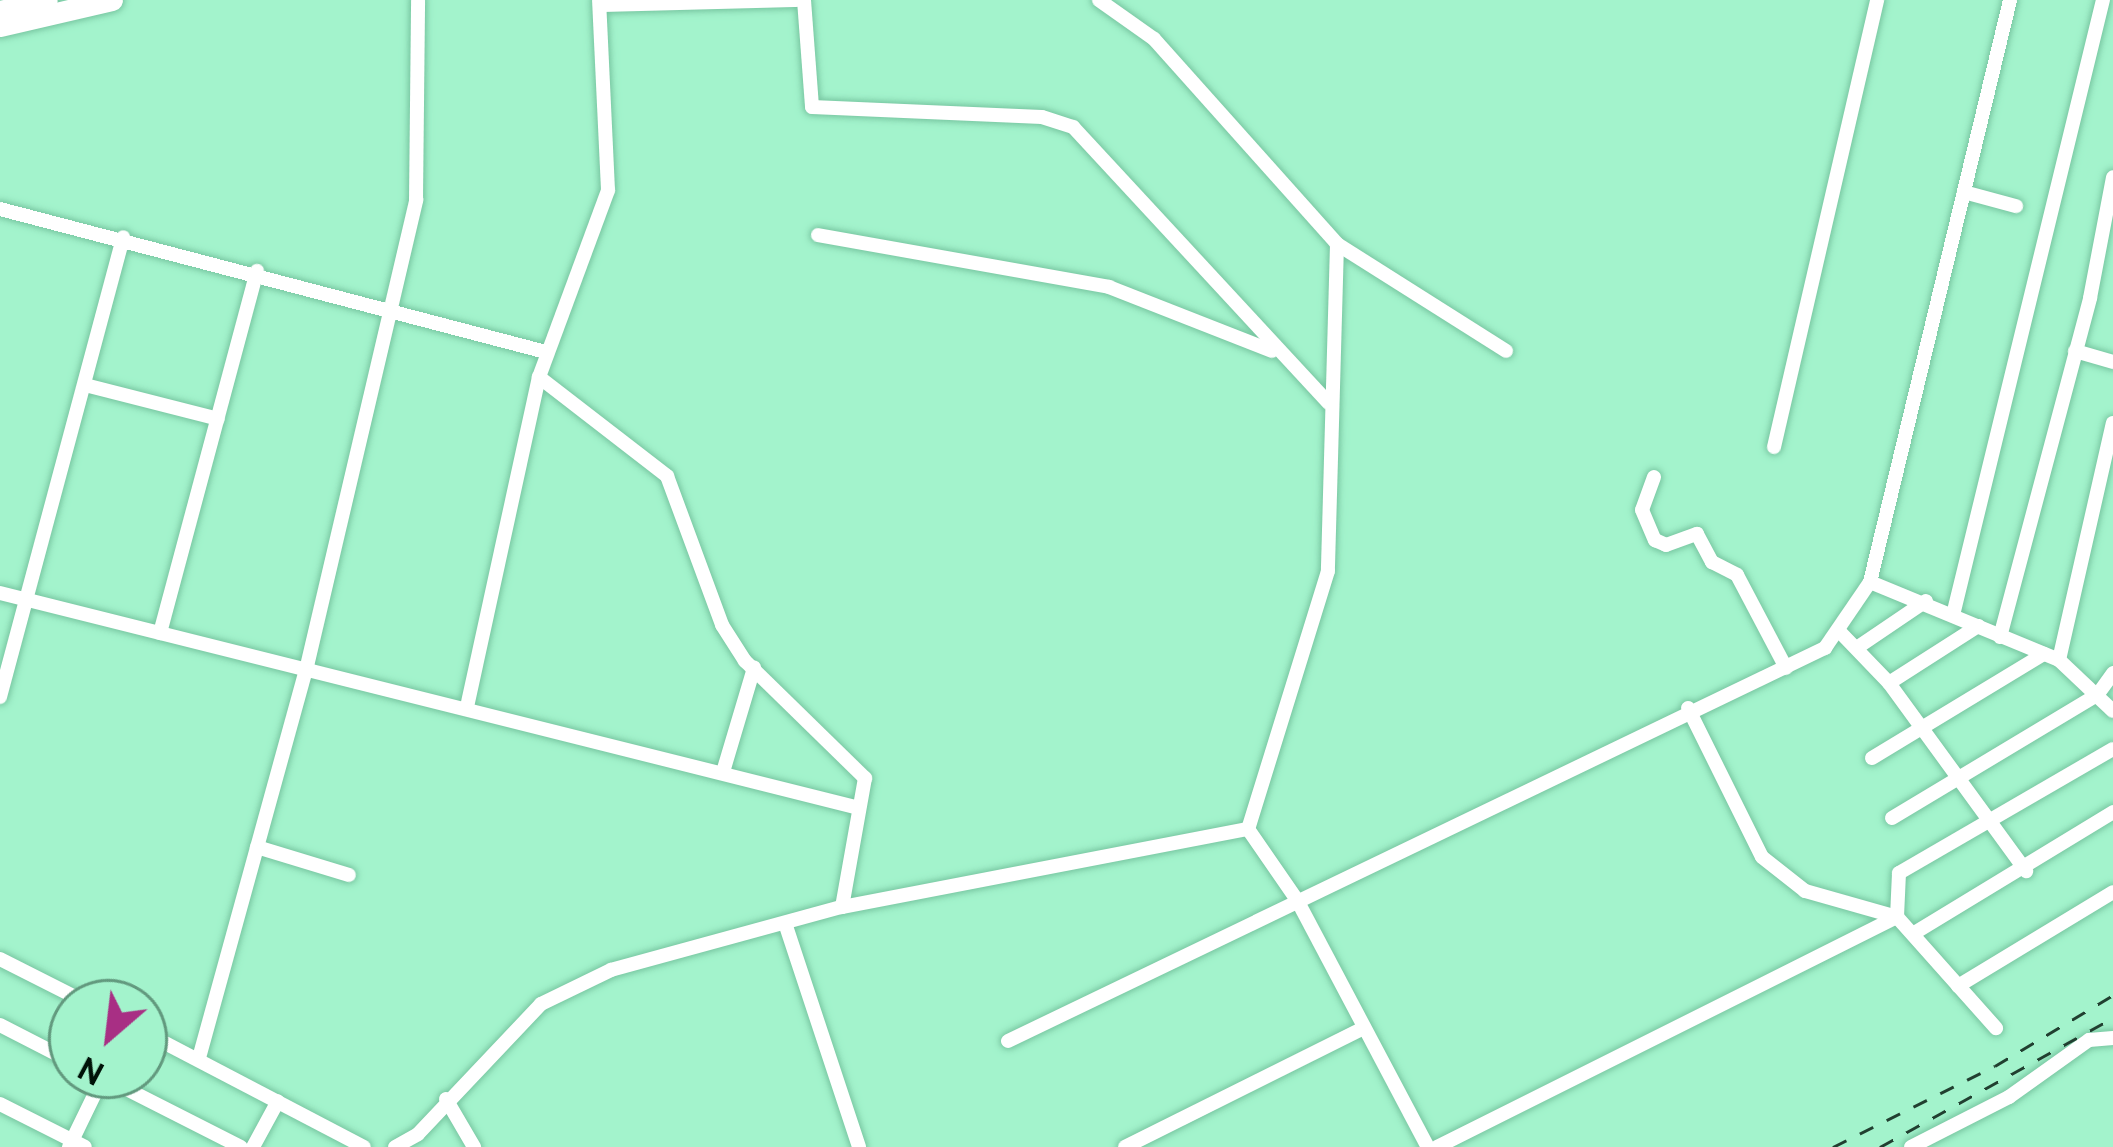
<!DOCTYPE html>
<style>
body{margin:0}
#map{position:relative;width:2113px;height:1147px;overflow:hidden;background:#a3f3cc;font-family:Overpass,sans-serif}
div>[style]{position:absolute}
.roads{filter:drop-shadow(0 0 3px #78c6a1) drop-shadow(0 0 3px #78c6a1)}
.minor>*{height:14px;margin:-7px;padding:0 7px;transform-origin:7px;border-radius:7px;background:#fff}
.primary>*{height:21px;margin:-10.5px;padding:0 10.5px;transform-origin:10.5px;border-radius:10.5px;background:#fff}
.rail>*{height:3px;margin-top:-1.5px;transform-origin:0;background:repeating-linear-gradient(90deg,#213f30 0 15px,transparent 0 30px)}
span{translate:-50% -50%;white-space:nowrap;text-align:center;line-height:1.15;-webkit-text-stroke:12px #a3f3cc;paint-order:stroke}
.north{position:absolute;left:48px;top:979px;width:120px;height:120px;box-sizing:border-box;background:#a3f3cc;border:3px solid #62997e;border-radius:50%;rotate:208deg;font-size:33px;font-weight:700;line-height:48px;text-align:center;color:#001208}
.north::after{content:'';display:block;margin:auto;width:42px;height:54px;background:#a82f84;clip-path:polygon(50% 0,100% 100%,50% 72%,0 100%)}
</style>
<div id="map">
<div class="roads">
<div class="minor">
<div style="left:804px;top:0;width:107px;rotate:85.7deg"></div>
<div style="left:812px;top:107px;width:230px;rotate:2.5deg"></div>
<div style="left:1042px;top:117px;width:33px;rotate:18deg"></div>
<div style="left:1073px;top:127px;width:376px;rotate:47.2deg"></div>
<div style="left:1099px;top:0;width:67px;rotate:35.3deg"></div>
<div style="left:1154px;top:39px;width:275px;rotate:48.2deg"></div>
<div style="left:1337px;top:244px;width:200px;rotate:32.3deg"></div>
<div style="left:600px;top:5px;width:197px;rotate:-1.5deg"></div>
<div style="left:1964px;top:192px;width:54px;rotate:15.1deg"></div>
<div style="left:0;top:209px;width:564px;rotate:14.68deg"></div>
<div style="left:818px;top:235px;width:296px;rotate:10.1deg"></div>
<div style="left:1109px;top:287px;width:175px;rotate:21.4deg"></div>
<div style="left:1337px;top:244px;width:327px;rotate:91.6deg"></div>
<div style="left:1328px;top:571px;width:270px;rotate:107.2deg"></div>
<div style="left:1248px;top:829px;width:86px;rotate:55.4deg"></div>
<div style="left:1297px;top:900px;width:280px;rotate:62.1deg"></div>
<div style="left:2075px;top:351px;width:40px;rotate:16deg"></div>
<div style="left:539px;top:377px;width:162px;rotate:37.7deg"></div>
<div style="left:667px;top:476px;width:159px;rotate:69.7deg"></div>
<div style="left:722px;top:625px;width:43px;rotate:57.4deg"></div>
<div style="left:745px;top:661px;width:168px;rotate:44.3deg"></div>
<div style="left:865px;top:778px;width:131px;rotate:100.1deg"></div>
<div style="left:85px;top:385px;width:137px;rotate:14.3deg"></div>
<div style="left:1774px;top:447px;width:459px;rotate:-77deg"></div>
<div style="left:1654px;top:477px;width:35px;rotate:110deg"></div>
<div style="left:1642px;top:510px;width:33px;rotate:67deg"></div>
<div style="left:1655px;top:540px;width:12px;rotate:24deg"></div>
<div style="left:1666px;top:545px;width:33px;rotate:-20deg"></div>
<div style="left:1697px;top:534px;width:32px;rotate:62deg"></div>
<div style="left:1712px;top:562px;width:28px;rotate:27deg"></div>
<div style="left:1737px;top:575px;width:105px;rotate:62.2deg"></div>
<div style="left:1870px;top:582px;width:204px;rotate:22.4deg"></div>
<div style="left:2059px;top:660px;width:74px;rotate:43.4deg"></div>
<div style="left:0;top:593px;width:885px;rotate:14.05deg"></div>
<div style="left:1954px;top:611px;width:629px;rotate:-76.3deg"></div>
<div style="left:1840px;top:632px;width:71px;rotate:46.1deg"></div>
<div style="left:1889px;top:683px;width:233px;rotate:53.9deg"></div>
<div style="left:160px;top:633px;width:375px;rotate:-75deg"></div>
<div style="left:2000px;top:637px;width:351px;rotate:-75.1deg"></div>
<div style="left:2090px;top:298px;width:123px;rotate:-79.2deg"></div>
<div style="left:1858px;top:647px;width:82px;rotate:-34.1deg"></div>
<div style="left:2059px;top:660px;width:243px;rotate:-77.2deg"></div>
<div style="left:1889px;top:683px;width:106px;rotate:-32.6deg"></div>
<div style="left:0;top:697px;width:476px;rotate:-75deg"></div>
<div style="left:467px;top:707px;width:338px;rotate:-77.7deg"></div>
<div style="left:539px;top:377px;width:199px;rotate:-69.7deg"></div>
<div style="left:608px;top:190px;width:190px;rotate:-92.7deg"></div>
<div style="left:1688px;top:708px;width:166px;rotate:63.6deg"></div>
<div style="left:1762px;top:857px;width:55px;rotate:38.3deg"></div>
<div style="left:1805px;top:891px;width:96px;rotate:15.8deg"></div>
<div style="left:1897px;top:917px;width:149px;rotate:48.3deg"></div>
<div style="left:1872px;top:758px;width:201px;rotate:-31.2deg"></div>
<div style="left:723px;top:772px;width:109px;rotate:-73.4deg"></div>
<div style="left:1892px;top:818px;width:240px;rotate:-31deg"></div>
<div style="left:2098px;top:694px;width:26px;rotate:-54deg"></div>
<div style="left:257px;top:847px;width:96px;rotate:16.9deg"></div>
<div style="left:786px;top:926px;width:233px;rotate:71.7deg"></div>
<div style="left:1916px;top:932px;width:231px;rotate:-31.3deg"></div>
<div style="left:0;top:959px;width:97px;rotate:26.8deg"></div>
<div style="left:1958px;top:986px;width:181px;rotate:-31.2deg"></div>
<div style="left:0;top:1025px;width:81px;rotate:27.2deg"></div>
<div style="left:144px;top:1032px;width:248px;rotate:27.6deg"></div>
<div style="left:1008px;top:1041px;width:907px;rotate:-25.69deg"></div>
<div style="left:1825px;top:648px;width:80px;rotate:-55.7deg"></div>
<div style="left:1870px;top:582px;width:599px;rotate:-76.47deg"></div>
<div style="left:199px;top:1058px;width:407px;rotate:-74.6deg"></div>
<div style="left:307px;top:666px;width:479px;rotate:-76.8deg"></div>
<div style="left:416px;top:200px;width:200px;rotate:-89.4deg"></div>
<div style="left:99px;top:1075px;width:159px;rotate:26.9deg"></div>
<div style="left:446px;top:1099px;width:56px;rotate:59.7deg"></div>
<div style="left:0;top:1104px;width:95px;rotate:26.8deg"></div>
<div style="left:69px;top:1147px;width:80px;rotate:-64.1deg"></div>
<div style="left:253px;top:1147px;width:52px;rotate:-61.5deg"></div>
<div style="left:395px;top:1147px;width:26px;rotate:-29deg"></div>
<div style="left:418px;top:1134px;width:179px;rotate:-46.6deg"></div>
<div style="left:541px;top:1004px;width:78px;rotate:-25.9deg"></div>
<div style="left:611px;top:970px;width:239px;rotate:-15.3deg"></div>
<div style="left:842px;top:907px;width:413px;rotate:-10.9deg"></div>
<div style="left:1125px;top:1147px;width:267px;rotate:-26.5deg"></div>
<div style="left:1437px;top:1147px;width:514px;rotate:-26.57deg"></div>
<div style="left:1897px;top:917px;width:44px;rotate:-87.4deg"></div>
<div style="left:1899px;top:873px;width:247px;rotate:-30.1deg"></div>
<div style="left:1911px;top:1147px;width:110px;rotate:-27deg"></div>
<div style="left:2009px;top:1097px;width:98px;rotate:-35.5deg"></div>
<div style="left:2089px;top:1040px;width:24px;rotate:-5deg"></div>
</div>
<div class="primary">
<div style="left:0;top:11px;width:48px;rotate:-13.2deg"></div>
<div style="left:0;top:26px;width:115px;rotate:-13.1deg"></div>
</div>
</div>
<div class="rail">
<div style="left:1833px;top:1147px;width:181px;rotate:-26.6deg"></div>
<div style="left:1995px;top:1066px;width:138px;rotate:-31deg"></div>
<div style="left:1880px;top:1147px;width:266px;rotate:-29deg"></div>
</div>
<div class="north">N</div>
</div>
